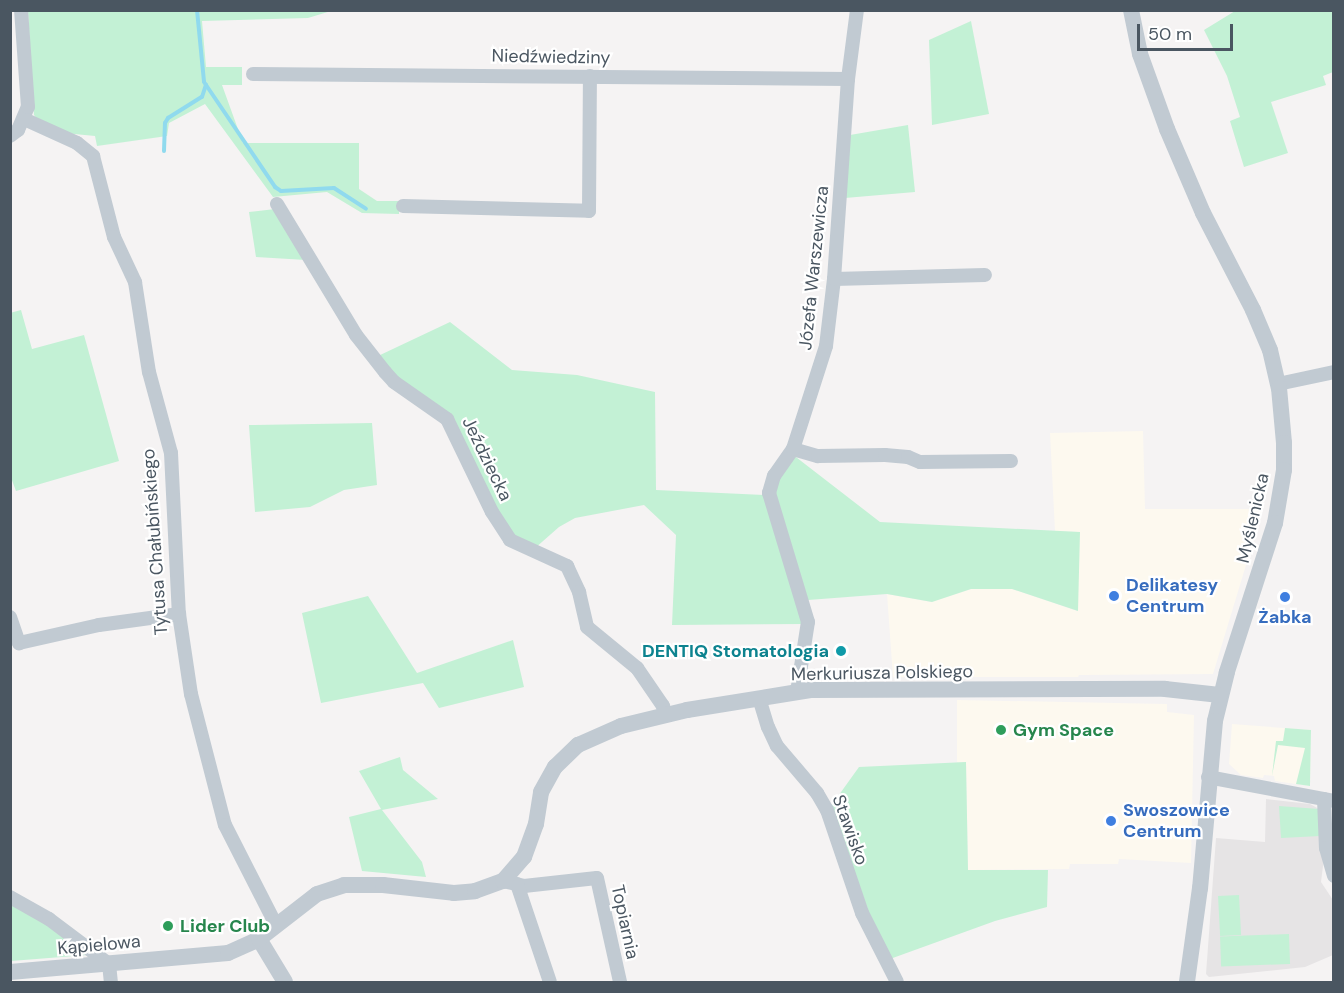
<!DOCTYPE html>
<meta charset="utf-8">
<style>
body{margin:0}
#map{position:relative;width:1344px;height:993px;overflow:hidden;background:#f5f3f3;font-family:"DM Sans",sans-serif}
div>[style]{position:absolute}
.commercial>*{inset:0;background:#fdf9ef}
.education>*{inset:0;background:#e6e4e5}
.green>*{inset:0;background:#c3f1d5;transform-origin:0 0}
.stream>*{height:4px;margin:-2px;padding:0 2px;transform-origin:2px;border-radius:2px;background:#90daee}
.minor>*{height:14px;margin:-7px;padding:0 7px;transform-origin:7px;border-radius:7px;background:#c1cad2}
.tertiary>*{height:16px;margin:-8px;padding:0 8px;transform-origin:8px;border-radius:8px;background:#c1cad2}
.dots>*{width:16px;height:16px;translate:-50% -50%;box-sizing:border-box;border:3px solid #fff;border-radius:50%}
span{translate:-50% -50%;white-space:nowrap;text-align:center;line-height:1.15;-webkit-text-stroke:4.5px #fff;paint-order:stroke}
.street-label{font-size:18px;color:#4a5661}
.shop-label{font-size:18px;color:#366cbe;font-weight:700}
.left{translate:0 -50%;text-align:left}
.culture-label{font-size:18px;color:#0d838f;font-weight:700}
.right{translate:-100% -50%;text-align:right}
.leisure-label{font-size:18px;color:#27864d;font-weight:700}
.frame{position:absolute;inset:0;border:12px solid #4a5661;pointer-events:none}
.scale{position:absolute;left:1137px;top:24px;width:96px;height:27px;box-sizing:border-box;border:3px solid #4a5661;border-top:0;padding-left:8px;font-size:18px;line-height:21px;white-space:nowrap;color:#4a5661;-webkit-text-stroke:4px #fff;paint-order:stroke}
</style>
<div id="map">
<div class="commercial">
<div style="clip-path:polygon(1143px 431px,1145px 509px,1263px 509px,1213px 674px,1079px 675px,1078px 677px,893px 677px,887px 594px,931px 602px,971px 589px,1012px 589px,1077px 611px,1079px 532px,1055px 531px,1050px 433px)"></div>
<div style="clip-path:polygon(957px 700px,1167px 704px,1167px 712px,1194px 715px,1191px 863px,1119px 859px,1118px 864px,1070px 864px,1069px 869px,968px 870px,966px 762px,957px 762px)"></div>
<div style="clip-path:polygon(1232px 724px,1311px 730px,1310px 786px,1275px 781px,1274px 776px,1264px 775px,1263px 778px,1241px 775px,1229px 764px)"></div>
</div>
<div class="education">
<div style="clip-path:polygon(1266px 799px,1310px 804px,1321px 810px,1324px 858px,1321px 882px,1333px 900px,1333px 955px,1305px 967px,1209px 977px,1206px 974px,1216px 838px,1265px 842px)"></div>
</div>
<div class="green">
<div style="clip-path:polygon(28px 11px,331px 11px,308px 18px,202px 21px,206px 67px,242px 67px,242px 85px,222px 85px,243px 143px,359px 143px,359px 189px,377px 201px,399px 201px,399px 214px,362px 213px,327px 192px,273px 197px,205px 104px,169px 123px,167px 136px,97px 146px,95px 136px,64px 133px,41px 124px,34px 115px)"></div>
<div style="clip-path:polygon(1235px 11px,1333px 11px,1333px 72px,1323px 76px,1326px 85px,1271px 102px,1288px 153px,1244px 167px,1230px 121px,1240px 117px,1227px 76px,1204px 30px)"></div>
<div style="clip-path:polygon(971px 21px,989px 114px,932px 125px,929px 40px)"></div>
<div style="clip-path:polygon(908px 125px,915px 192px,845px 198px,850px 135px)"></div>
<div style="clip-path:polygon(275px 209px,306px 260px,256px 257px,249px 212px)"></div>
<div style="clip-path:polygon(21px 310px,32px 349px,84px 335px,119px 461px,16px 491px,10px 475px,10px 313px)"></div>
<div style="clip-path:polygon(450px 322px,512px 370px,577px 375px,655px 392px,656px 490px,764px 495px,804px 624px,672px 625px,676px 535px,644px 505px,575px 518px,559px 527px,534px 549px,506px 529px,452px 416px,410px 391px,378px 356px)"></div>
<div style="clip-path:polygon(372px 423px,377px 485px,344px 490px,310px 507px,255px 512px,249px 425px)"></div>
<div style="clip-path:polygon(792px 454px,880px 522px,1080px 532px,1078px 611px,1012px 589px,971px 589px,932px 602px,887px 594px,808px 600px,775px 491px,777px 482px)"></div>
<div style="clip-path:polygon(368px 596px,417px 673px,513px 640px,524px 687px,439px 708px,423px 683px,321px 703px,302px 613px)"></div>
<div style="clip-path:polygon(1285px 728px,1311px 730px,1310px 786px,1296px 784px,1305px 748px,1278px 745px,1272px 776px,1276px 741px,1283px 741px)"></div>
<div style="clip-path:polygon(400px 757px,403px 770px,438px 799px,382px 810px,422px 862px,426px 877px,362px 871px,349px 817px,381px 809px,359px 771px)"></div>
<div style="clip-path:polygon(966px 762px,968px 870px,1048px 870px,1047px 907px,995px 921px,890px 959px,878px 938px,831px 806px,859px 767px)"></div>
<div style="clip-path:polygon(1279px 806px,1319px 809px,1320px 836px,1281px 838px)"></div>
<div style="left:1239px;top:895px;width:40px;height:21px;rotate:87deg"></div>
<div style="clip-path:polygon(11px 902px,51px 925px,87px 955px,11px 961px)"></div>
<div style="left:1289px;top:934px;width:30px;height:69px;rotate:88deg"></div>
</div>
<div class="stream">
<div style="left:197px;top:10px;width:72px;rotate:84.4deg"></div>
<div style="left:204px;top:82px;width:127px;rotate:55.9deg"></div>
<div style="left:275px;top:187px;width:7px;rotate:34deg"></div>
<div style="left:281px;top:191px;width:53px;rotate:-3.2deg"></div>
<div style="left:334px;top:188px;width:38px;rotate:33deg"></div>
<div style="left:164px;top:151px;width:28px;rotate:-88deg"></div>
<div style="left:165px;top:123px;width:6px;rotate:-59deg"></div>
<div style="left:168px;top:118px;width:40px;rotate:-32deg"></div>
<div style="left:202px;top:97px;width:13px;rotate:-72deg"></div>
</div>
<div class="minor">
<div style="left:253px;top:74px;width:595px;rotate:0.48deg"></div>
<div style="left:24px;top:119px;width:58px;rotate:24.4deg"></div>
<div style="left:77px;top:143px;width:21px;rotate:39deg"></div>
<div style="left:93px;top:156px;width:84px;rotate:75.5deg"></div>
<div style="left:114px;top:237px;width:50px;rotate:65deg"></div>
<div style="left:135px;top:282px;width:91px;rotate:81.2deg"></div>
<div style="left:149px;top:372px;width:84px;rotate:74.8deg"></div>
<div style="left:171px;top:453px;width:161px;rotate:87.2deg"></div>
<div style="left:179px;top:614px;width:81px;rotate:81.5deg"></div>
<div style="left:191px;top:694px;width:135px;rotate:75.5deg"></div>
<div style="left:225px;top:825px;width:112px;rotate:63deg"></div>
<div style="left:10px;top:136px;width:10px;rotate:-37deg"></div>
<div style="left:18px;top:130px;width:25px;rotate:-67deg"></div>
<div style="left:28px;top:107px;width:97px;rotate:-94.1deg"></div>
<div style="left:277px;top:204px;width:153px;rotate:58.9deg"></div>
<div style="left:356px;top:335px;width:47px;rotate:51.9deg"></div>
<div style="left:385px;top:372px;width:13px;rotate:48deg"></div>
<div style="left:394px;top:382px;width:65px;rotate:34.9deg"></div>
<div style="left:447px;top:419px;width:103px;rotate:64.2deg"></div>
<div style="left:492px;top:512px;width:33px;rotate:57deg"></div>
<div style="left:510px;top:540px;width:63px;rotate:24.5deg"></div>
<div style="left:567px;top:566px;width:29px;rotate:65deg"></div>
<div style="left:579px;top:592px;width:36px;rotate:77deg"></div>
<div style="left:587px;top:627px;width:65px;rotate:39.4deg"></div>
<div style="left:637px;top:668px;width:46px;rotate:55.6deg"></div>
<div style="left:663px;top:706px;width:10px;rotate:73deg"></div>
<div style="left:403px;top:206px;width:186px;rotate:1.5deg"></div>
<div style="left:589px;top:211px;width:135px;rotate:-89.6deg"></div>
<div style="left:834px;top:279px;width:151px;rotate:-1.5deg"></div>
<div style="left:1278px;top:384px;width:57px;rotate:-12.1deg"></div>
<div style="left:793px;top:449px;width:26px;rotate:16deg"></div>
<div style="left:818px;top:456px;width:67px;rotate:-0.9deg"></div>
<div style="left:885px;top:455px;width:23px;rotate:5deg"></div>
<div style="left:908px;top:457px;width:13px;rotate:23deg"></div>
<div style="left:920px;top:462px;width:91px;rotate:-0.6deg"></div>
<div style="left:10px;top:617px;width:28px;rotate:71deg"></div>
<div style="left:19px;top:643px;width:82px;rotate:-12.7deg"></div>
<div style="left:99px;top:625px;width:81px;rotate:-7.8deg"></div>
<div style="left:797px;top:692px;width:71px;rotate:-81.1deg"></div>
<div style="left:808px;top:622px;width:135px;rotate:-106.8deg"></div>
<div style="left:769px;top:493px;width:18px;rotate:-74deg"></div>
<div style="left:774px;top:476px;width:33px;rotate:-55deg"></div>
<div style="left:793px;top:449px;width:108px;rotate:-72.2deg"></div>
<div style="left:826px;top:346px;width:67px;rotate:-83.2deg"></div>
<div style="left:834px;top:279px;width:200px;rotate:-86deg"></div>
<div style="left:848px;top:79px;width:70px;rotate:-82.6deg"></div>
<div style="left:759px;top:698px;width:30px;rotate:73deg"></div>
<div style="left:768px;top:727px;width:21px;rotate:65deg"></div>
<div style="left:777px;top:746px;width:62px;rotate:49.6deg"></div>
<div style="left:817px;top:793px;width:20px;rotate:60deg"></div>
<div style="left:827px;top:810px;width:109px;rotate:71.2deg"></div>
<div style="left:862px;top:913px;width:77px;rotate:63.1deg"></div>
<div style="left:1208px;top:777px;width:128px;rotate:10.8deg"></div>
<div style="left:1324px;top:799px;width:49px;rotate:87.7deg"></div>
<div style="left:1326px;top:848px;width:29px;rotate:74deg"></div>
<div style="left:503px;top:881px;width:22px;rotate:13deg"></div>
<div style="left:524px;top:886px;width:73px;rotate:-6.3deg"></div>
<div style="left:597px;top:878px;width:107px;rotate:77.5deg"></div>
<div style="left:517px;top:884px;width:103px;rotate:71.4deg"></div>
<div style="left:10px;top:897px;width:45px;rotate:29.4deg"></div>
<div style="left:49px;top:919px;width:75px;rotate:36.9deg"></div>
<div style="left:109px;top:964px;width:18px;rotate:84deg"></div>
</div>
<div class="tertiary">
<div style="left:1131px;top:10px;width:45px;rotate:78.4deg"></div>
<div style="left:1140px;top:54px;width:80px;rotate:70.2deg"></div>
<div style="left:1167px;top:129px;width:91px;rotate:66.8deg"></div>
<div style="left:1203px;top:213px;width:109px;rotate:62.7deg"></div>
<div style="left:1253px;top:310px;width:43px;rotate:67deg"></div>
<div style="left:1270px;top:350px;width:39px;rotate:77deg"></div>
<div style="left:1279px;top:388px;width:55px;rotate:84.8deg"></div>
<div style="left:1284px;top:443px;width:27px;rotate:90deg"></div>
<div style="left:1284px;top:470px;width:54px;rotate:99.6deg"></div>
<div style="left:1275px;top:523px;width:157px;rotate:107.9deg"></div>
<div style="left:1227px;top:672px;width:50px;rotate:103.8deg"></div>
<div style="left:1215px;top:721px;width:168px;rotate:95.1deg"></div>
<div style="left:1200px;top:888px;width:95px;rotate:97.9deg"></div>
<div style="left:259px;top:939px;width:50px;rotate:58.8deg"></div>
<div style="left:10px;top:972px;width:219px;rotate:-5deg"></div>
<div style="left:228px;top:953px;width:34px;rotate:-24deg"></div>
<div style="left:259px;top:939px;width:73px;rotate:-37.8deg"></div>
<div style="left:317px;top:894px;width:28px;rotate:-18deg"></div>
<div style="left:344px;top:885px;width:39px"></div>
<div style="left:383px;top:885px;width:71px;rotate:6.4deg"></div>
<div style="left:454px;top:893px;width:21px;rotate:-5deg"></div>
<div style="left:475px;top:891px;width:30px;rotate:-20deg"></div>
<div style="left:503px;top:881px;width:32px;rotate:-49deg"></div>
<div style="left:524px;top:857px;width:35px;rotate:-70deg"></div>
<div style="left:536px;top:824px;width:32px;rotate:-81deg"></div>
<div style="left:541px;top:792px;width:29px;rotate:-61deg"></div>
<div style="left:555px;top:767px;width:32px;rotate:-44deg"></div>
<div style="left:578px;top:745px;width:47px;rotate:-23.8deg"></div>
<div style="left:621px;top:726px;width:68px;rotate:-13.6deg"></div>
<div style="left:687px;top:710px;width:125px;rotate:-9.2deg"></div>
<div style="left:810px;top:690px;width:355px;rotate:-0.2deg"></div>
<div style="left:1165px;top:689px;width:55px;rotate:6.2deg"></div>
</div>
<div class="dots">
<div style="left:1114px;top:596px;background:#3f7fe0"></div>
<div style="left:1285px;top:597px;background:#3f7fe0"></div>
<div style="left:841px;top:651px;background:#0f9aa8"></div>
<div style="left:1001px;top:730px;background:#2e9e5b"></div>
<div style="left:1111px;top:821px;background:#3f7fe0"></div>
<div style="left:168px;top:926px;background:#2e9e5b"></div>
</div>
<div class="street-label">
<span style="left:551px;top:57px;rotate:1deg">Niedźwiedziny</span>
<span style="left:814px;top:268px;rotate:-84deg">Józefa Warszewicza</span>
<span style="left:487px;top:459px;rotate:64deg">Jeździecka</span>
<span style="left:1253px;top:518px;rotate:-77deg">Myślenicka</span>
<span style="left:155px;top:542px;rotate:-94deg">Tytusa Chałubińskiego</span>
<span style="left:882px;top:673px;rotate:-1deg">Merkuriusza Polskiego</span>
<span style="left:850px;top:830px;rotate:70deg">Stawisko</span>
<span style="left:625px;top:922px;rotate:78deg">Topiarnia</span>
<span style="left:99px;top:945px;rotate:-5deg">Kąpielowa</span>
</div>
<div class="shop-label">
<span class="left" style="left:1126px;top:596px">Delikatesy<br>Centrum</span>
<span style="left:1285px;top:617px">Żabka</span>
<span class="left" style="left:1123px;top:821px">Swoszowice<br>Centrum</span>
</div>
<div class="culture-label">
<span class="right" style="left:829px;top:651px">DENTIQ Stomatologia</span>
</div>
<div class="leisure-label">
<span class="left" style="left:1013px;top:730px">Gym Space</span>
<span class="left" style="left:180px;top:926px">Lider Club</span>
</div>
<div class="frame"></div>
<div class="scale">50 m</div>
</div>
